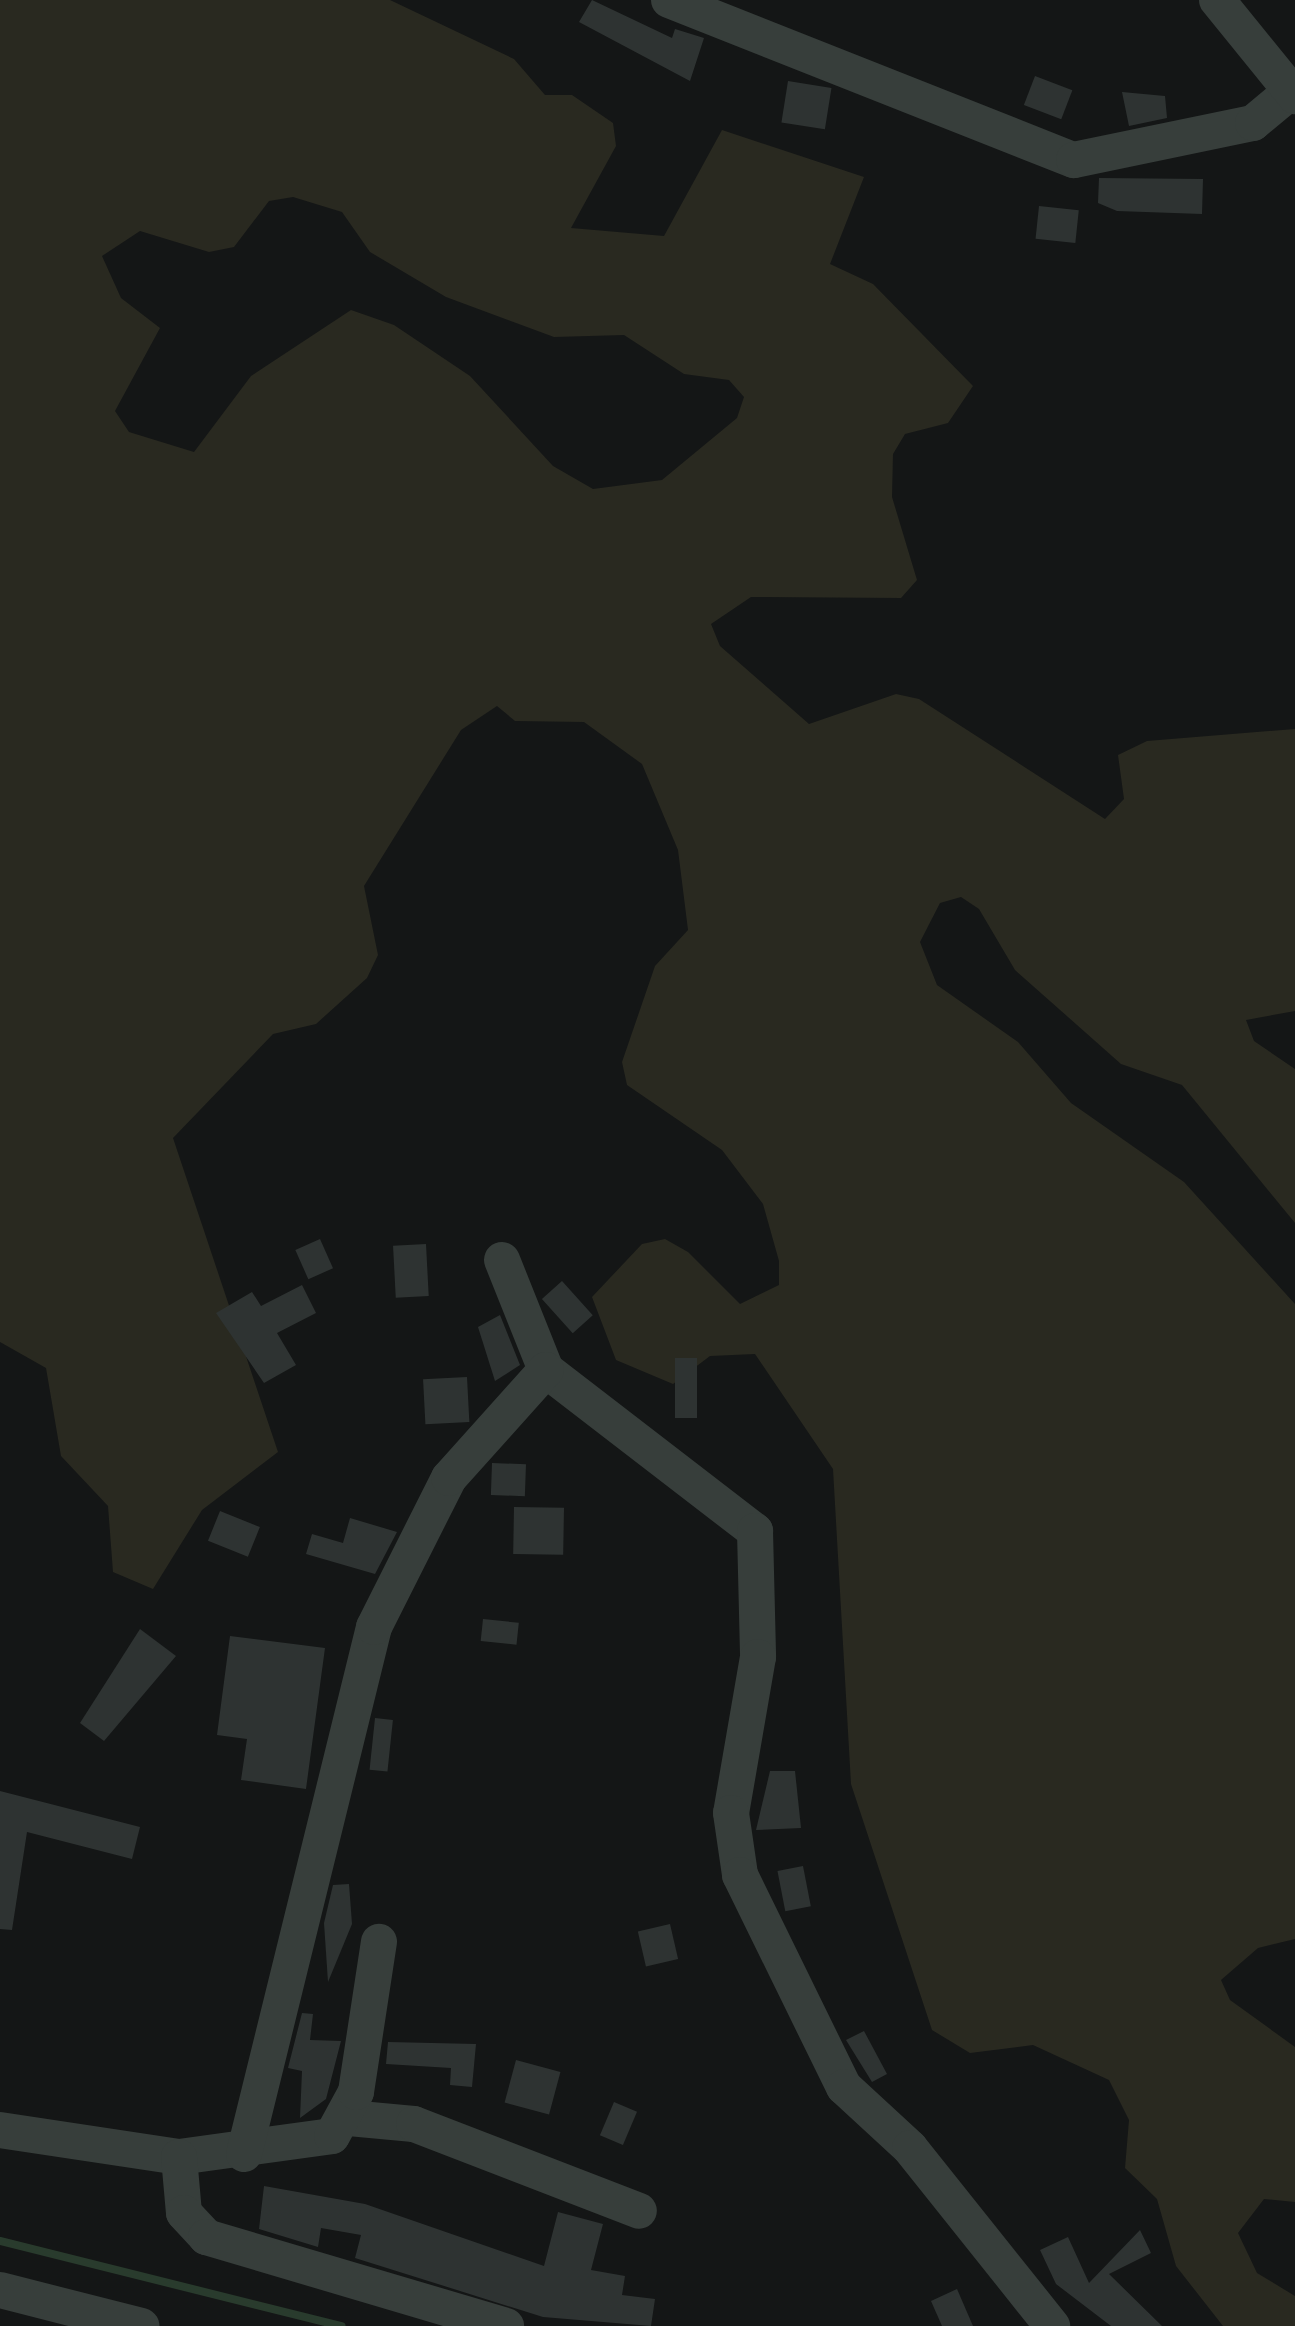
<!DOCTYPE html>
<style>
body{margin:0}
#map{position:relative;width:1295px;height:2326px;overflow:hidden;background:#141616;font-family:Ubuntu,sans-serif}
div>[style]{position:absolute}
.green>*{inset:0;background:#292920}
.stream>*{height:8px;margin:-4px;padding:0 4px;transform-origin:4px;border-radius:4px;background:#293b2d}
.building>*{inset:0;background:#2e3332;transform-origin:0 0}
.minor>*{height:36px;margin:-18px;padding:0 18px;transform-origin:18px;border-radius:18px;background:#373e3b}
span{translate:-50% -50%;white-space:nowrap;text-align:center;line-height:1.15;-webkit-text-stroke:10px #0f1111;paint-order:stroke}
</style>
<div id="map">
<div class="green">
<div style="clip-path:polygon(evenodd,0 0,390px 0,514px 59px,545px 95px,572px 95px,613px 123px,616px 146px,571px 228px,664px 236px,722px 130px,864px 177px,830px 264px,873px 284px,973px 386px,948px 423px,905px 434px,893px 454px,892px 497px,917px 580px,901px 598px,751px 597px,711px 624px,720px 646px,809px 724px,896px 694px,919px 699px,1105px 819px,1124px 799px,1118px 755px,1147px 741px,1295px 729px,1295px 1011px,1246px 1020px,1254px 1041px,1295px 1069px,1295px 1223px,1182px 1085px,1121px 1064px,1015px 970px,979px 909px,961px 897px,940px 903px,920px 942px,937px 985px,1018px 1042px,1071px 1103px,1184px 1182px,1295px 1304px,1295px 1939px,1258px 1948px,1221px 1980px,1230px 2000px,1295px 2047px,1295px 2202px,1264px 2199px,1238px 2233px,1257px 2273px,1295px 2296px,1295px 2326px,1223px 2326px,1176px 2266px,1157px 2199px,1125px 2168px,1129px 2120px,1109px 2080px,1033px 2045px,970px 2053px,932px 2030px,851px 1784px,833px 1469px,755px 1354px,710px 1356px,673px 1384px,616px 1360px,592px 1297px,642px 1244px,665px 1239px,688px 1252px,740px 1304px,779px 1285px,779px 1261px,763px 1204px,722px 1150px,627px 1085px,622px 1062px,655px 966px,688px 930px,678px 850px,642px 764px,584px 722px,515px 721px,497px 706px,461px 730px,364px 886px,378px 955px,367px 978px,316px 1024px,273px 1034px,173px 1138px,278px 1452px,202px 1510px,153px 1589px,113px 1572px,108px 1506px,61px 1456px,46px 1368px,0 1342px,0 0,293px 197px,342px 212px,370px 252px,446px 297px,554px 337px,624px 335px,684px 374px,729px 380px,744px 397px,737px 418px,662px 480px,593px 489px,553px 466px,470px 376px,394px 325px,351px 310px,251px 376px,194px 452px,129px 432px,115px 411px,160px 328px,121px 298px,102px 256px,140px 231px,209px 252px,234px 247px,269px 201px,293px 197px)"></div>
</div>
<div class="stream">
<div style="left:0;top:2241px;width:352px;rotate:14deg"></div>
</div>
<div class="building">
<div style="clip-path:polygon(592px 0,672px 38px,675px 29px,704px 38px,690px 81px,579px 22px)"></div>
<div style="left:1035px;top:76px;width:40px;height:31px;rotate:21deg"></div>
<div style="left:788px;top:81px;width:44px;height:42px;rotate:9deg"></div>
<div style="clip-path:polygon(1122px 92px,1165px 96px,1167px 118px,1129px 126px)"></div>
<div style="clip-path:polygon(1099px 178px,1203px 179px,1202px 214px,1117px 211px,1098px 203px)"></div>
<div style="left:1039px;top:206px;width:40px;height:33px;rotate:6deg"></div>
<div style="left:320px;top:1239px;width:32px;height:27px;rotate:66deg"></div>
<div style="left:426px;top:1244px;width:52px;height:33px;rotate:87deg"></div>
<div style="left:562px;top:1281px;width:46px;height:27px;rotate:48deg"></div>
<div style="clip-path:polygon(302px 1285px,316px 1313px,277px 1333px,296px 1365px,264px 1383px,216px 1313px,252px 1292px,261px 1306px)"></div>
<div style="clip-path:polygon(500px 1315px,520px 1365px,495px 1381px,478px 1327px)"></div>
<div style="left:675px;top:1358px;width:22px;height:60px"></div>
<div style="left:467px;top:1377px;width:45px;height:44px;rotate:87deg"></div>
<div style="left:492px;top:1463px;width:34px;height:32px;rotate:2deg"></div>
<div style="left:514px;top:1507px;width:50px;height:47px;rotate:1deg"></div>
<div style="left:220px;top:1511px;width:43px;height:32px;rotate:22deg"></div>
<div style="clip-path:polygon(350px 1518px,397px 1532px,375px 1574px,306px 1554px,312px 1534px,343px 1543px)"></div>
<div style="left:483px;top:1619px;width:36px;height:22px;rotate:6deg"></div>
<div style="clip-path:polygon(140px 1629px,176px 1656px,104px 1741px,80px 1723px)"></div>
<div style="clip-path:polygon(230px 1636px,325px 1648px,306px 1789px,241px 1780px,247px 1739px,217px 1735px)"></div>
<div style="left:375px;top:1718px;width:18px;height:52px;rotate:6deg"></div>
<div style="clip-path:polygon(770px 1771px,795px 1771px,801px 1828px,756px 1830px)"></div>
<div style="clip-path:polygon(0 1791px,140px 1827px,132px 1859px,27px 1832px,12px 1930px,0 1929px)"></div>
<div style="left:803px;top:1866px;width:41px;height:26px;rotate:79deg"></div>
<div style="clip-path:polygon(349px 1884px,352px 1924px,328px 1982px,324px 1923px,333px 1885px)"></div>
<div style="left:670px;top:1924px;width:36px;height:33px;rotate:77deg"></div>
<div style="clip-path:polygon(302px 2013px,313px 2014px,310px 2040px,341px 2041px,326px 2099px,300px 2118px,302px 2071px,288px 2068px)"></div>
<div style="clip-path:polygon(864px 2031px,887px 2074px,872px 2082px,846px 2040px)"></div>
<div style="clip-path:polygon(388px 2042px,476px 2044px,472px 2087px,450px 2085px,451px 2068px,386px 2064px)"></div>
<div style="left:516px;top:2060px;width:46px;height:44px;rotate:15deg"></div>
<div style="left:614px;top:2102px;width:25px;height:36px;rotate:23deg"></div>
<div style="clip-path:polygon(264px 2186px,365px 2204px,544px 2266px,558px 2212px,603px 2224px,591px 2270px,625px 2276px,622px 2295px,655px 2299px,651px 2326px,543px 2317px,355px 2258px,361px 2235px,321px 2228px,318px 2247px,259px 2229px)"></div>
<div style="clip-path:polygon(1140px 2230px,1151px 2253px,1109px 2274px,1162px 2326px,1111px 2326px,1056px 2284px,1040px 2250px,1068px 2237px,1089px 2283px)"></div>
<div style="clip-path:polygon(957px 2289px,973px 2326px,942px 2326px,931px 2301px)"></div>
</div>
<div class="minor">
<div style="left:669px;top:0;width:435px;rotate:21.6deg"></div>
<div style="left:1074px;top:160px;width:183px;rotate:-11.7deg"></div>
<div style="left:1253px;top:123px;width:55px;rotate:-39.8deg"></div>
<div style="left:1217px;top:0;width:124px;rotate:50.9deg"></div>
<div style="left:502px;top:1260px;width:118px;rotate:68.2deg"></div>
<div style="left:546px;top:1370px;width:264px;rotate:37.6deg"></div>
<div style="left:755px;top:1531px;width:126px;rotate:88.6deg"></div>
<div style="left:758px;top:1657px;width:158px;rotate:99.8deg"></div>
<div style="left:731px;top:1813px;width:63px;rotate:81.7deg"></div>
<div style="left:740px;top:1875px;width:236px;rotate:63.9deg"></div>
<div style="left:844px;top:2087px;width:90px;rotate:42.7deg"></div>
<div style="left:910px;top:2148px;width:228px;rotate:51.4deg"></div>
<div style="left:349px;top:2118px;width:65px;rotate:5.3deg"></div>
<div style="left:414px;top:2124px;width:241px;rotate:21.1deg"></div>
<div style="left:0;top:2130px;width:181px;rotate:8.6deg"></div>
<div style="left:179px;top:2157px;width:154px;rotate:-7.8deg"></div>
<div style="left:332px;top:2136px;width:50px;rotate:-61.4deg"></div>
<div style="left:356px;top:2092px;width:152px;rotate:-81.3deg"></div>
<div style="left:244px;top:2154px;width:543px;rotate:-76.14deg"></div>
<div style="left:374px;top:1627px;width:167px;rotate:-63.3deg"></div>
<div style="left:449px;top:1478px;width:145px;rotate:-48.1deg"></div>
<div style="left:179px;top:2157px;width:56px;rotate:84.9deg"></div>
<div style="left:184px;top:2213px;width:33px;rotate:47deg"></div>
<div style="left:206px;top:2237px;width:313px;rotate:16.5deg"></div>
<div style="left:0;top:2290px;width:146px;rotate:14.3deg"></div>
</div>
</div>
